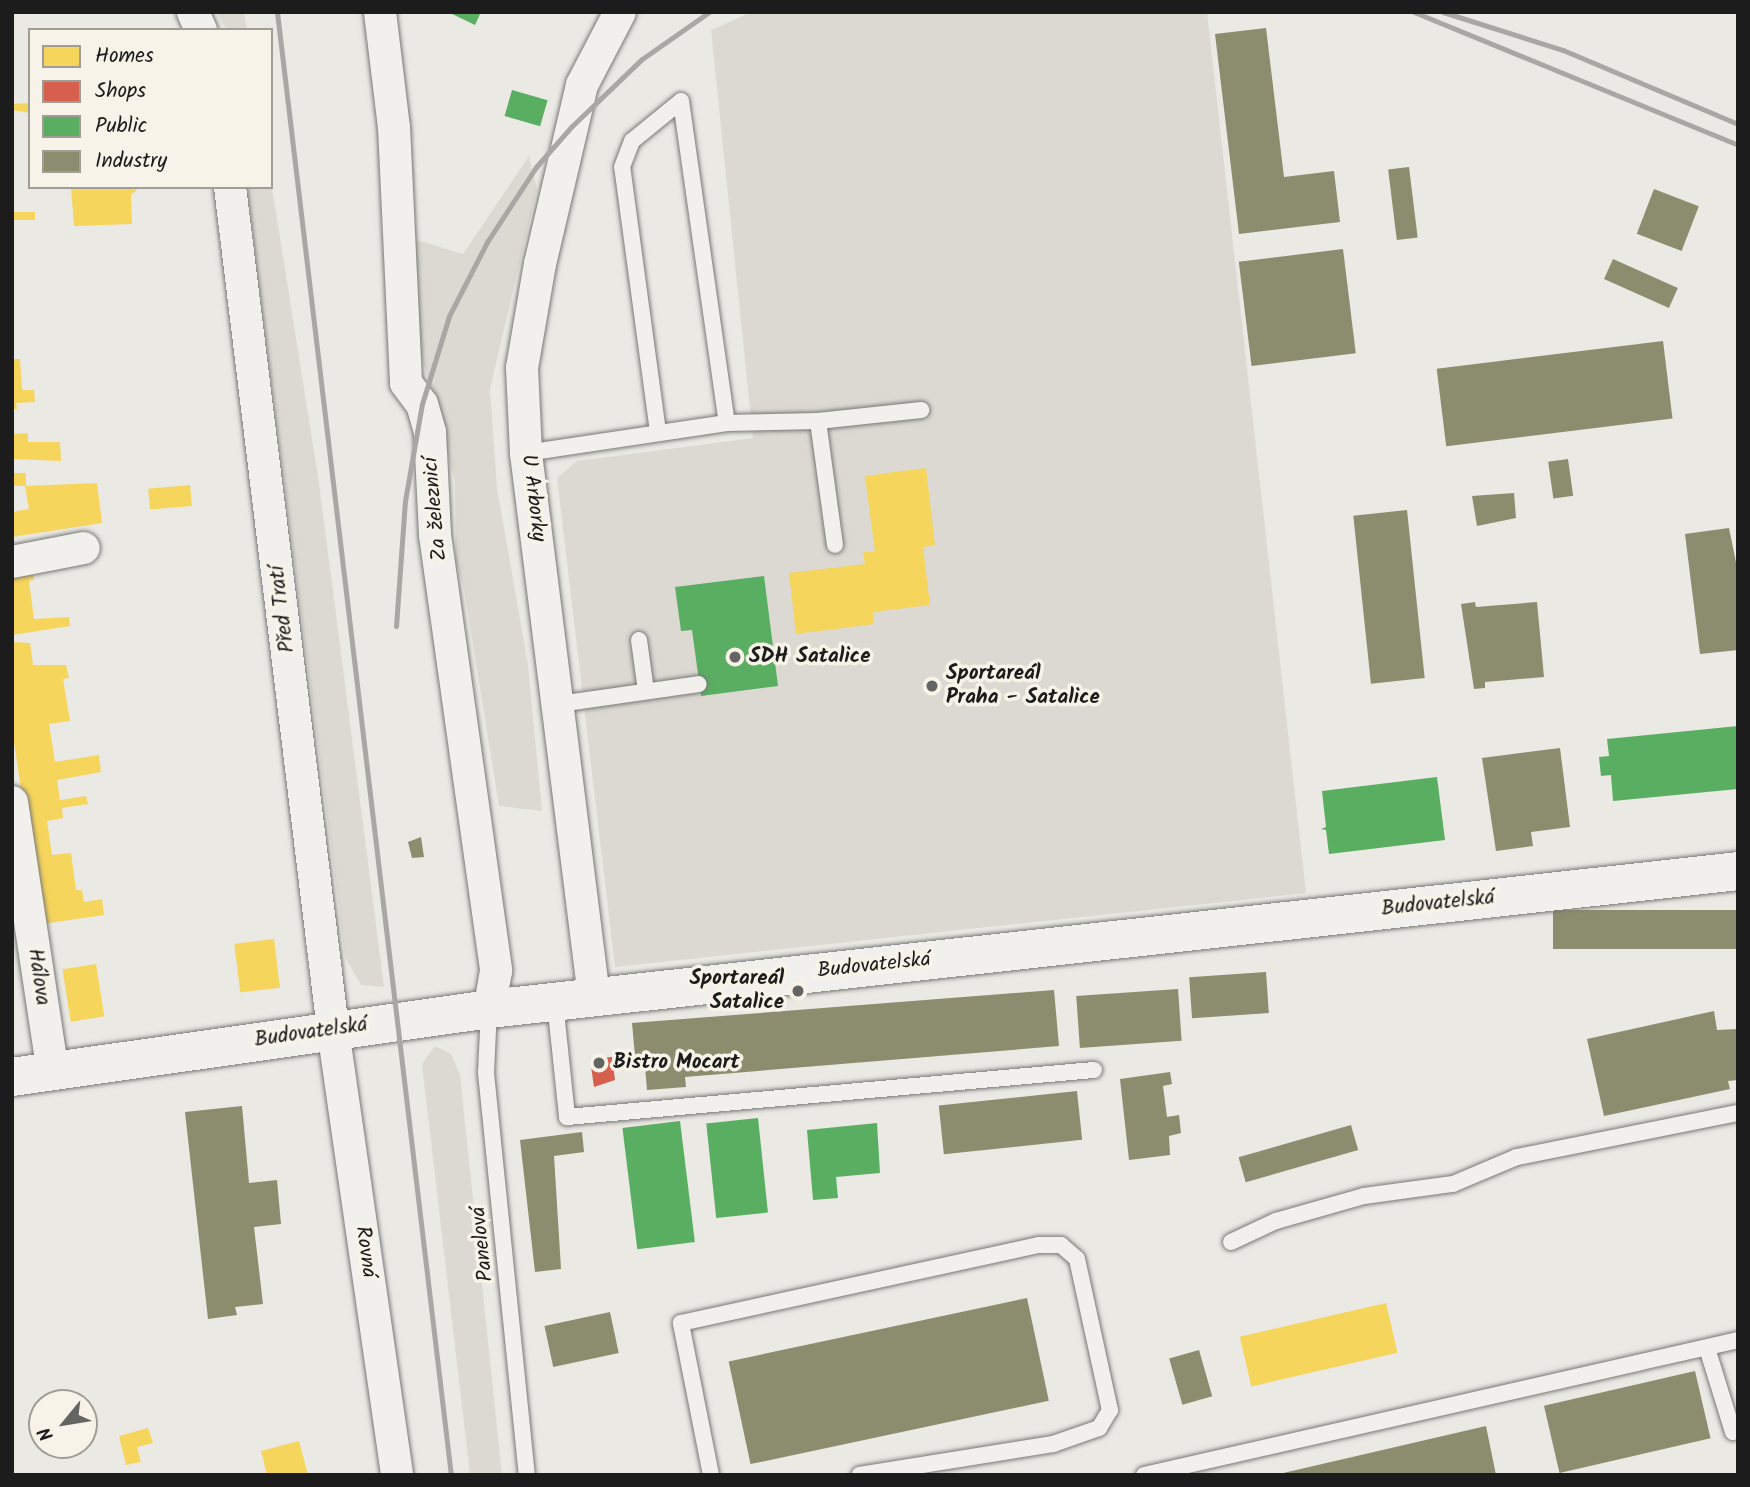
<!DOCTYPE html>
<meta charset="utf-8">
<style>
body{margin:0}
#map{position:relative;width:1750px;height:1487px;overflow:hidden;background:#eae9e4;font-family:Kalam,sans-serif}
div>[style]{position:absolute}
.green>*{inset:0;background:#dbd9d2}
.homes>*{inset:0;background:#f6d55c;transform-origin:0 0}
.shops>*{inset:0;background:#d6604d}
.public>*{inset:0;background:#5aae61;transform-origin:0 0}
.industry>*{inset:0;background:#8c8c6e;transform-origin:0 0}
.roads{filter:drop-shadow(0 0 2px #797876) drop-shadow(0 0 2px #797876)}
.service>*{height:16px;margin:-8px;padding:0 8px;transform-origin:8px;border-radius:8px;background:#f1f0ec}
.minor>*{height:32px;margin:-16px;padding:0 16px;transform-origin:16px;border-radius:16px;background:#f1f0ec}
.tertiary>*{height:38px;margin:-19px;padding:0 19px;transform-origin:19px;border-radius:19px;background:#f1f0ec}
.rail>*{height:5px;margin:-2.5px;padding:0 2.5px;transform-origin:2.5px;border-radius:2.5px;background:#a8a7a4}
.dots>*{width:19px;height:19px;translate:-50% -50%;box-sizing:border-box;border:4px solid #f7f3e8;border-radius:50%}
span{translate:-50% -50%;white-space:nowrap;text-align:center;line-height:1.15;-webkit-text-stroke:7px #f7f3e8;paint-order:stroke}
.street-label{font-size:21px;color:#1c1c1c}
.poi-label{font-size:21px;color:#1c1c1c;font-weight:700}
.left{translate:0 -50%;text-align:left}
.right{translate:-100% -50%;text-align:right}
.frame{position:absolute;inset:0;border:14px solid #1c1c1c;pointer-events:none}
.legend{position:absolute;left:28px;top:28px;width:245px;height:161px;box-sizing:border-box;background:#f7f3e8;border:2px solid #9f9d96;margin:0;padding:9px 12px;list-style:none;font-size:21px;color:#1c1c1c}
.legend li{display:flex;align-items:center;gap:14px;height:35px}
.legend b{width:35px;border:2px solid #9f9d96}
.north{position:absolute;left:28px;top:1389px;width:70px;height:70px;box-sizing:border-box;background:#f7f3e8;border:2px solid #9f9d96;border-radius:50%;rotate:240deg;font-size:19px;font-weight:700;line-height:28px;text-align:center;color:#1c1c1c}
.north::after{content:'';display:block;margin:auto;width:24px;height:32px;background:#646462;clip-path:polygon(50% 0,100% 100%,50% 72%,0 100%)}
</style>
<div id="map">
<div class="green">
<div style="clip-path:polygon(216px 12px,244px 12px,247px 30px,227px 30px)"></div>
<div style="clip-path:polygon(752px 12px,1207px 12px,1306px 893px,615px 967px,557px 478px,577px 461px,753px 438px,711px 30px)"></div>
<div style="clip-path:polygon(529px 156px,537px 189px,490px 389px,497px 488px,528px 665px,542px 811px,499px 806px,464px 589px,456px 563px,455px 481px,408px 304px,417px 240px,463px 254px)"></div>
<div style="clip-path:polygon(271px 181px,319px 483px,384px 987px,361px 985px,345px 957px,247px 187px,271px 187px)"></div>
<div style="clip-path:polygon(435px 1046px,451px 1054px,460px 1075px,502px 1475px,470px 1475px,422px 1064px)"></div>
</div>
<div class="homes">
<div style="clip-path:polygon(30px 103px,30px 113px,12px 110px,12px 104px)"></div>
<div style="clip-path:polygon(71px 187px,140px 187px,131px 195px,132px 224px,74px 226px)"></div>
<div style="left:12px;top:212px;width:23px;height:8px"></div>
<div style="clip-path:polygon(12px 359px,20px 359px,22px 390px,34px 390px,35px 402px,16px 403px,17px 409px,12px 409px)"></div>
<div style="clip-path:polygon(28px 433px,28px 442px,60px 442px,61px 461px,12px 459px,12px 434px)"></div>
<div style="clip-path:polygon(926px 468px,935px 545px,923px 547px,930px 605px,873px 612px,874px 624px,796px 634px,789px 573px,865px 564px,863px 552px,875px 552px,865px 476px)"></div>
<div style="left:12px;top:473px;width:14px;height:13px"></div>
<div style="clip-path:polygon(97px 483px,102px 523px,12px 537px,12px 512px,29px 509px,25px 486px)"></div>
<div style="left:190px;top:485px;width:21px;height:42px;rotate:85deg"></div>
<div style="clip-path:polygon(33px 574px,34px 580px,29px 581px,34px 619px,69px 617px,70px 626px,12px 635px,12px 578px)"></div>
<div style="clip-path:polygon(12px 642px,30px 643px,33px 665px,66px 665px,69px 678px,63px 679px,70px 721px,49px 724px,55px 762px,99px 755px,101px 772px,57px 780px,60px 800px,86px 796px,88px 804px,62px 808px,63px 818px,47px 821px,52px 855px,71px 853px,76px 890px,82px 890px,84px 902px,102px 899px,104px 915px,42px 924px,12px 730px)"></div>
<div style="left:274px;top:939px;width:49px;height:40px;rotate:83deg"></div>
<div style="left:96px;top:964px;width:53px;height:34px;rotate:81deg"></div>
<div style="left:1386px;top:1303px;width:51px;height:150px;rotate:77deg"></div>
<div style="clip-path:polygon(148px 1428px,153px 1443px,137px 1447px,141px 1462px,126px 1465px,119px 1436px)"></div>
<div style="clip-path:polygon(299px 1441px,308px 1475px,267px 1475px,261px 1451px)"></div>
</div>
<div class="shops">
<div style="clip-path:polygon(612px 1057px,615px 1080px,594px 1087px,590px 1059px)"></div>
</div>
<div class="public">
<div style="clip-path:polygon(448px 12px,481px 12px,475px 25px)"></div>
<div style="left:512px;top:90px;width:37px;height:27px;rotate:16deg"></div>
<div style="clip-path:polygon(764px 576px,778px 686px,701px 696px,692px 630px,681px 631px,675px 587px)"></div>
<div style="clip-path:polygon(1738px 726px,1738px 789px,1613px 801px,1611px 775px,1601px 776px,1599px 757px,1609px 756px,1607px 739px)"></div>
<div style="clip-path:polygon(1437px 777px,1445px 840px,1329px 854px,1326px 830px,1321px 829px,1326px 827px,1322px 791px)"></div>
<div style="left:758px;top:1118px;width:95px;height:52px;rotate:84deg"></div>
<div style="left:680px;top:1121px;width:122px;height:58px;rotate:83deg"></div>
<div style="clip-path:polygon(877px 1123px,880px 1173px,836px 1177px,838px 1198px,813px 1200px,807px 1130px)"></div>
</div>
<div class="industry">
<div style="clip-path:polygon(1266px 28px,1284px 177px,1334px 171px,1340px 222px,1239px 234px,1215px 34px)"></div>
<div style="left:1409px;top:167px;width:71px;height:21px;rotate:83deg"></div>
<div style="left:1654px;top:189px;width:48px;height:48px;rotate:21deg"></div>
<div style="left:1343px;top:249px;width:105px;height:105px;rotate:83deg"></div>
<div style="left:1613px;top:259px;width:71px;height:22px;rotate:24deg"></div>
<div style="left:1663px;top:341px;width:78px;height:228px;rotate:83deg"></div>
<div style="left:1568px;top:459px;width:37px;height:20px;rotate:82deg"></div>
<div style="clip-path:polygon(1514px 493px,1516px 518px,1477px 526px,1472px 496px)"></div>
<div style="left:1407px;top:510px;width:169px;height:54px;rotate:84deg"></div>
<div style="clip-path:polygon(1729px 528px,1738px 572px,1738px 650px,1700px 654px,1685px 534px)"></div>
<div style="clip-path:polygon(1475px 602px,1476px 607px,1537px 602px,1544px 677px,1485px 682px,1485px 688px,1474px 689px,1461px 604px)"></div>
<div style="clip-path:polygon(1560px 748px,1570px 827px,1531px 832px,1533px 846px,1496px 851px,1482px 758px)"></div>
<div style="clip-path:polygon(421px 837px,424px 857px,412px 858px,408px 842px)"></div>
<div style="left:1738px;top:910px;width:39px;height:185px;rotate:90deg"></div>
<div style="left:1266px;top:972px;width:41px;height:77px;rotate:86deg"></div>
<div style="left:1178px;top:989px;width:52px;height:102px;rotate:86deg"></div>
<div style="clip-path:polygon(1054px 990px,1059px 1046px,685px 1077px,686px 1087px,647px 1090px,644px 1055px,635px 1056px,632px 1023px)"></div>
<div style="clip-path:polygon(1714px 1011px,1717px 1030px,1738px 1029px,1738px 1080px,1728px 1081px,1730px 1089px,1604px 1116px,1587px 1039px)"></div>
<div style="clip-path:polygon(1170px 1072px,1172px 1084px,1163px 1086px,1167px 1117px,1179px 1115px,1181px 1133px,1169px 1136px,1170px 1155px,1129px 1160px,1120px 1079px)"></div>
<div style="left:1077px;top:1091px;width:49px;height:139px;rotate:84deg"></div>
<div style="clip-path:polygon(242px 1106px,249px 1183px,277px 1180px,281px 1224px,254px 1227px,263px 1304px,235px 1307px,237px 1315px,208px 1319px,185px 1112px)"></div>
<div style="left:1351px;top:1125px;width:26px;height:117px;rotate:74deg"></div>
<div style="clip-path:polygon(582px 1132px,584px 1152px,554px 1156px,561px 1269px,535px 1272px,520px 1140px)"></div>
<div style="left:1027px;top:1298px;width:105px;height:305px;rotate:78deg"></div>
<div style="left:610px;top:1312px;width:42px;height:67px;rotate:78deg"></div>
<div style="left:1199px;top:1350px;width:48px;height:31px;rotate:74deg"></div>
<div style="left:1695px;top:1371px;width:69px;height:155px;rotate:77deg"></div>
<div style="clip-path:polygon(1486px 1426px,1496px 1475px,1279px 1475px,1279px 1474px)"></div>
</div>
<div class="roads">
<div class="service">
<div style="left:681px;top:101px;width:325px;rotate:81.9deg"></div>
<div style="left:818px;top:421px;width:125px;rotate:82.2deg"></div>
<div style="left:658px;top:432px;width:267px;rotate:-97.7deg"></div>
<div style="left:622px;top:167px;width:28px;rotate:-69deg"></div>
<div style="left:632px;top:141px;width:63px;rotate:-39.2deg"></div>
<div style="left:526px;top:453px;width:203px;rotate:-8.5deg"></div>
<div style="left:727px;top:423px;width:91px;rotate:-1.3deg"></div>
<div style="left:818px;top:421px;width:104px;rotate:-6.1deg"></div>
<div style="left:639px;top:640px;width:51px;rotate:82.2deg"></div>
<div style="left:559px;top:704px;width:141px;rotate:-8.1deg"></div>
<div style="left:555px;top:1002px;width:116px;rotate:84deg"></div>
<div style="left:567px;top:1117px;width:529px;rotate:-5.1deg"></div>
<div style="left:489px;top:1009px;width:64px;rotate:92.7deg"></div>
<div style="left:486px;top:1073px;width:404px;rotate:84.2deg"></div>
<div style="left:1231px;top:1242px;width:50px;rotate:-25deg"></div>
<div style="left:1276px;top:1221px;width:91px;rotate:-15.9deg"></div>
<div style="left:1364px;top:1196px;width:90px;rotate:-7.7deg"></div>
<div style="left:1453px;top:1184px;width:69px;rotate:-22.9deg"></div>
<div style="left:1517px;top:1157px;width:225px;rotate:-11.3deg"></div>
<div style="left:1707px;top:1348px;width:88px;rotate:72.8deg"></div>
<div style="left:711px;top:1475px;width:155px;rotate:-101.2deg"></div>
<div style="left:681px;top:1323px;width:366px;rotate:-12.3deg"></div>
<div style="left:1039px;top:1245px;width:22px"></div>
<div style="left:1061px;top:1245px;width:21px;rotate:41deg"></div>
<div style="left:1077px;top:1259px;width:155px;rotate:77.7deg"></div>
<div style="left:1110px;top:1410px;width:21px;rotate:121deg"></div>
<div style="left:1099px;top:1428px;width:49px;rotate:160.8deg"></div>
<div style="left:1053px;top:1444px;width:196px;rotate:170.9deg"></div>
<div style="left:1144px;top:1475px;width:609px;rotate:-12.8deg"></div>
</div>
<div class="minor">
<div style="left:193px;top:12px;width:20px;rotate:66deg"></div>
<div style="left:380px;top:12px;width:116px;rotate:83.1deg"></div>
<div style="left:394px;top:127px;width:256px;rotate:87.3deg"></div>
<div style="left:406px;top:383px;width:26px;rotate:53deg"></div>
<div style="left:422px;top:404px;width:29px;rotate:74deg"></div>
<div style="left:430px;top:432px;width:103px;rotate:87.2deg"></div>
<div style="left:435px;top:535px;width:440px;rotate:82deg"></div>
<div style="left:496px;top:971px;width:39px;rotate:100deg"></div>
<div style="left:230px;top:187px;width:849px;rotate:83.03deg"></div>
<div style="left:333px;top:1030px;width:450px;rotate:81.8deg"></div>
<div style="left:12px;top:562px;width:73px;rotate:-11deg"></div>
<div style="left:12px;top:802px;width:269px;rotate:81.4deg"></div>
<div style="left:594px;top:997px;width:548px;rotate:-97.13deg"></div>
<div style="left:526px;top:453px;width:85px;rotate:-92.7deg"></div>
<div style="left:522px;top:368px;width:106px;rotate:-80.2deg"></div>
<div style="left:540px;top:264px;width:184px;rotate:-76.8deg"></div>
<div style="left:582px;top:85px;width:82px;rotate:-62.5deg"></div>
</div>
<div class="tertiary">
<div style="left:12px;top:1077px;width:482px;rotate:-8.1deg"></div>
<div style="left:489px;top:1009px;width:1257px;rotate:-6.3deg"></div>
</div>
</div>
<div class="rail">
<div style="left:277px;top:12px;width:1473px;rotate:83.22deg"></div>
<div style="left:1414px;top:12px;width:350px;rotate:22.3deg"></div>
<div style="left:1443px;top:12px;width:126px;rotate:17.6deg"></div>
<div style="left:1563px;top:50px;width:190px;rotate:22.9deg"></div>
<div style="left:396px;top:626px;width:125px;rotate:-85.9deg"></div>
<div style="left:405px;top:501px;width:98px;rotate:-80.1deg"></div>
<div style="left:422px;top:404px;width:92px;rotate:-72.9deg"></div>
<div style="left:449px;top:316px;width:83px;rotate:-62.8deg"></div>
<div style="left:487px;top:242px;width:90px;rotate:-56.8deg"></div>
<div style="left:536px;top:167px;width:53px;rotate:-48.8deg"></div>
<div style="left:571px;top:127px;width:98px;rotate:-43.8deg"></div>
<div style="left:642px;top:59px;width:82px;rotate:-35deg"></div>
</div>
<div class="dots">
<div style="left:735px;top:657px;background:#646462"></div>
<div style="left:932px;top:686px;background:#646462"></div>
<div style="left:798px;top:991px;background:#646462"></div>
<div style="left:599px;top:1063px;background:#646462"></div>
</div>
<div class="street-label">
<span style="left:533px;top:498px;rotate:83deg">U Arborky</span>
<span style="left:436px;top:509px;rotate:-95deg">Za železnicí</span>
<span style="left:283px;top:609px;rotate:-97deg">Před Tratí</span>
<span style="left:1438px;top:904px;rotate:-6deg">Budovatelská</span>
<span style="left:874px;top:966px;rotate:-6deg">Budovatelská</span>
<span style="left:38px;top:977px;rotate:82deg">Hálova</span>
<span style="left:311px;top:1033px;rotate:-8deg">Budovatelská</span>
<span style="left:483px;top:1244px;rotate:-96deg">Panelová</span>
<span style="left:365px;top:1252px;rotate:82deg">Rovná</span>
</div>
<div class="poi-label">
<span class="left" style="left:749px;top:657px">SDH Satalice</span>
<span class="left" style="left:946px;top:686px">Sportareál<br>Praha - Satalice</span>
<span class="right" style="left:784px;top:991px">Sportareál<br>Satalice</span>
<span class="left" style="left:613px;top:1063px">Bistro Mocart</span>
</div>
<div class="frame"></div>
<ul class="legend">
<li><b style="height:19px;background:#f6d55c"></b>Homes</li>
<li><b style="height:19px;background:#d6604d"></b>Shops</li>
<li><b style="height:19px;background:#5aae61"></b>Public</li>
<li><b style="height:19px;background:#8c8c6e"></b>Industry</li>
</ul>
<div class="north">N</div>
</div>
